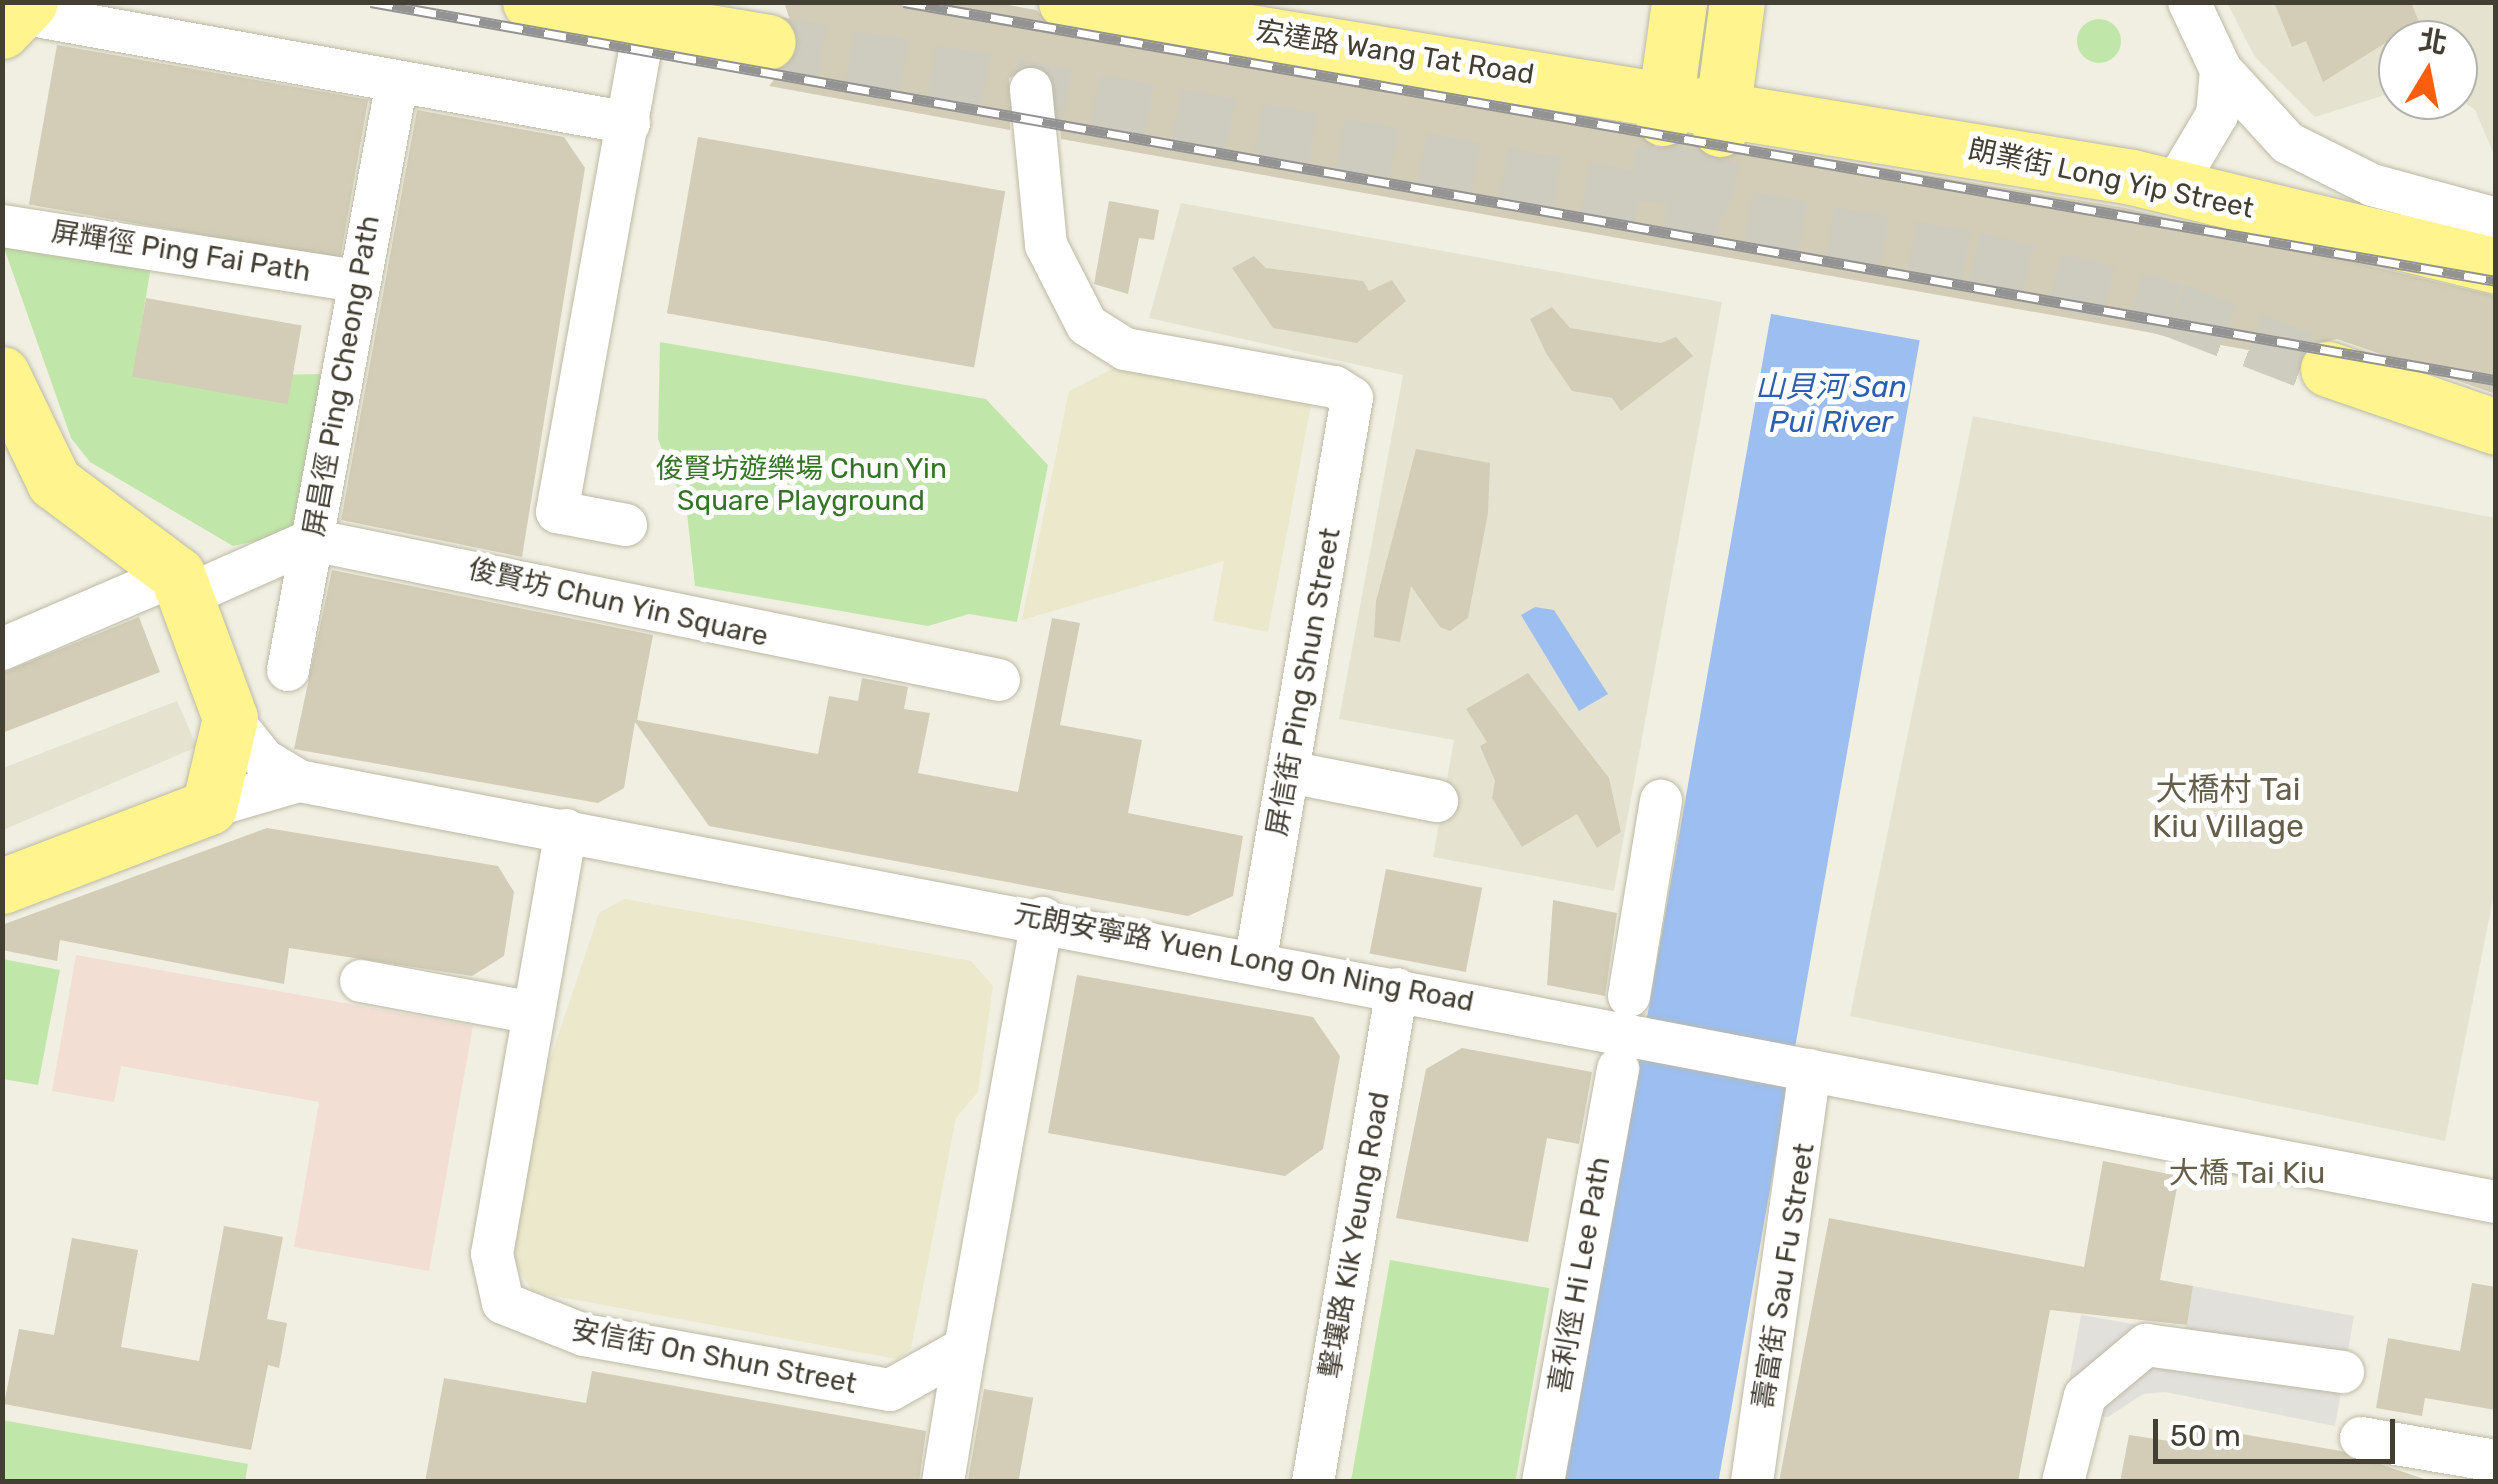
<!DOCTYPE html>
<meta charset="utf-8">
<style>
body{margin:0}
#map{position:relative;width:2498px;height:1484px;overflow:hidden;background:#f1efe2;font-family:Rubik,"Noto Sans TC",sans-serif}
div>[style]{position:absolute}
.residential>*{inset:0;background:#e5e3d0}
.education>*{inset:0;background:#ebe8cb}
.medical>*{inset:0;background:#f3ded4}
.green>*{inset:0;background:#c0e7a9;transform-origin:0 0}
.round{border-radius:50%}
.parking>*{inset:0;background:#e1e0db}
.water>*{inset:0;background:#9cbef0;transform-origin:0 0}
.building>*{inset:0;background:#d3cdb7;transform-origin:0 0}
.major-tunnel>*{height:55px;margin-top:-27.5px;transform-origin:0;background:repeating-linear-gradient(90deg,#ceccbf 0 55px,transparent 0 83px)}
.roads{filter:drop-shadow(0 0 2px #bcb9a5) drop-shadow(0 0 2px #bcb9a5)}
.minor>*{height:42px;margin:-21px;padding:0 21px;transform-origin:21px;border-radius:21px;background:#fff}
.major>*{height:55px;margin:-27.5px;padding:0 27.5px;transform-origin:27.5px;border-radius:27.5px;background:#fff48d}
.rail>*{height:11px;margin-top:-5.5px;transform-origin:0;background:repeating-linear-gradient(90deg,#fff 0 22px,#939393 0 44px);box-sizing:border-box;border-block:2px solid #939393}
span{translate:-50% -50%;white-space:nowrap;text-align:center;line-height:1.15;-webkit-text-stroke:10px #fff;paint-order:stroke}
.street-label{font-size:28px;color:#433f33}
.park-label{font-size:28px;color:#357426}
.water-label{font-size:30px;color:#2c5fae;font-style:italic}
.neighbourhood-label{font-size:30px;color:#655f4a}
.quarter-label{font-size:32px;color:#655f4a}
.frame{position:absolute;inset:0;border:5px solid #433f33;pointer-events:none}
.north{position:absolute;left:2378px;top:20px;width:100px;height:100px;box-sizing:border-box;background:#fff;border:2px solid #b4b2ad;border-radius:50%;rotate:10deg;font-size:28px;font-weight:700;line-height:40px;text-align:center;color:#433f33}
.north::after{content:'';display:block;margin:auto;width:35px;height:45px;background:#fc5e0e;clip-path:polygon(50% 0,100% 100%,50% 72%,0 100%)}
.scale{position:absolute;left:2153px;top:1419px;width:242px;height:45px;box-sizing:border-box;border:5px solid #433f33;border-top:0;padding-left:12px;font-size:30px;line-height:35px;white-space:nowrap;color:#433f33;-webkit-text-stroke:8px #fff;paint-order:stroke}
</style>
<div id="map">
<div class="residential">
<div style="clip-path:polygon(2227px 3px,2495px 3px,2495px 157px,2475px 110px,2458px 98px,2458px 40px,2398px 40px,2398px 91px,2315px 117px,2255px 57px)"></div>
<div style="clip-path:polygon(1181px 203px,1722px 302px,1614px 891px,1433px 857px,1454px 740px,1339px 719px,1403px 375px,1149px 318px)"></div>
<div style="clip-path:polygon(1973px 416px,2495px 518px,2495px 889px,2445px 1141px,1850px 1016px)"></div>
<div style="clip-path:polygon(177px 701px,197px 747px,3px 830px,3px 768px)"></div>
</div>
<div class="education">
<div style="clip-path:polygon(1118px 366px,1312px 400px,1268px 632px,1213px 621px,1224px 561px,1022px 620px,1069px 391px)"></div>
<div style="clip-path:polygon(624px 899px,971px 961px,993px 986px,978px 1092px,956px 1118px,911px 1348px,897px 1359px,533px 1292px,510px 1257px,539px 1093px,599px 913px)"></div>
</div>
<div class="medical">
<div style="clip-path:polygon(76px 955px,473px 1026px,429px 1271px,294px 1247px,319px 1102px,121px 1066px,114px 1102px,52px 1091px)"></div>
</div>
<div class="green">
<div class="round" style="left:2077px;top:19px;width:44px;height:44px"></div>
<div style="clip-path:polygon(3px 245px,151px 266px,133px 377px,326px 374px,298px 532px,233px 546px,90px 462px,71px 438px)"></div>
<div style="clip-path:polygon(660px 342px,986px 399px,1048px 465px,1017px 622px,969px 614px,928px 626px,695px 586px,687px 513px,658px 439px)"></div>
<div style="clip-path:polygon(3px 959px,60px 970px,38px 1085px,3px 1079px)"></div>
<div style="left:1390px;top:1260px;width:162px;height:224px;rotate:10deg"></div>
<div style="clip-path:polygon(2px 1420px,248px 1464px,245px 1481px,3px 1481px)"></div>
</div>
<div class="parking">
<div style="clip-path:polygon(2193px 1286px,2354px 1316px,2335px 1426px,2165px 1392px,2143px 1394px,2108px 1417px,2063px 1414px,2081px 1315px,2185px 1333px)"></div>
</div>
<div class="water">
<div style="left:1771px;top:314px;width:151px;height:1187px;rotate:10deg"></div>
<div style="clip-path:polygon(1535px 607px,1554px 610px,1608px 694px,1579px 711px,1521px 615px)"></div>
</div>
<div class="building">
<div style="clip-path:polygon(784px 2px,991px 2px,1036px 10px,1061px 33px,1634px 127px,1658px 149px,1690px 136px,1715px 160px,1746px 145px,2126px 208px,2496px 296px,2496px 394px,2337px 339px,2308px 345px,2299px 359px,1061px 139px,1056px 86px,1040px 66px,1009px 78px,1010px 130px,769px 86px,799px 48px)"></div>
<div style="clip-path:polygon(2274px 2px,2411px 2px,2419px 22px,2323px 82px,2306px 41px,2292px 47px)"></div>
<div style="left:57px;top:45px;width:316px;height:162px;rotate:10deg"></div>
<div style="clip-path:polygon(417px 110px,564px 137px,585px 168px,522px 557px,341px 520px)"></div>
<div style="left:698px;top:137px;width:312px;height:179px;rotate:10deg"></div>
<div style="clip-path:polygon(1109px 201px,1159px 210px,1154px 240px,1139px 238px,1128px 294px,1094px 284px)"></div>
<div style="clip-path:polygon(1254px 256px,1266px 268px,1363px 281px,1369px 291px,1392px 280px,1406px 301px,1357px 343px,1273px 328px,1232px 268px)"></div>
<div style="left:146px;top:298px;width:158px;height:80px;rotate:10deg"></div>
<div style="clip-path:polygon(1552px 307px,1570px 328px,1661px 343px,1676px 337px,1693px 356px,1621px 411px,1612px 398px,1572px 391px,1546px 353px,1530px 319px)"></div>
<div style="clip-path:polygon(1416px 449px,1490px 463px,1488px 513px,1468px 618px,1450px 631px,1440px 627px,1411px 586px,1400px 642px,1374px 637px,1376px 601px)"></div>
<div style="clip-path:polygon(332px 570px,653px 635px,637px 720px,818px 754px,829px 696px,858px 701px,862px 678px,908px 687px,904px 709px,930px 713px,918px 773px,1018px 792px,1052px 618px,1080px 623px,1060px 725px,1142px 740px,1128px 813px,1243px 836px,1233px 896px,1188px 916px,709px 826px,635px 722px,624px 788px,598px 803px,294px 749px)"></div>
<div style="clip-path:polygon(139px 617px,160px 672px,2px 733px,2px 673px)"></div>
<div style="clip-path:polygon(1528px 673px,1609px 778px,1621px 832px,1597px 848px,1577px 814px,1522px 847px,1492px 798px,1495px 781px,1480px 746px,1487px 742px,1466px 709px)"></div>
<div style="clip-path:polygon(267px 828px,498px 866px,514px 892px,504px 956px,472px 976px,289px 948px,284px 984px,60px 940px,57px 961px,2px 950px,2px 925px)"></div>
<div style="left:1386px;top:869px;width:98px;height:86px;rotate:11deg"></div>
<div style="clip-path:polygon(1553px 900px,1617px 913px,1605px 996px,1547px 985px)"></div>
<div style="clip-path:polygon(1077px 975px,1313px 1017px,1340px 1056px,1323px 1149px,1285px 1176px,1048px 1133px)"></div>
<div style="clip-path:polygon(1462px 1048px,1592px 1072px,1579px 1144px,1547px 1138px,1528px 1242px,1396px 1218px,1426px 1069px)"></div>
<div style="clip-path:polygon(2103px 1161px,2179px 1176px,2160px 1280px,2193px 1286px,2187px 1325px,2050px 1310px,2018px 1482px,1779px 1482px,1829px 1218px,2084px 1267px)"></div>
<div style="clip-path:polygon(224px 1226px,283px 1237px,267px 1319px,287px 1323px,279px 1368px,268px 1365px,251px 1450px,4px 1404px,19px 1329px,54px 1335px,72px 1238px,138px 1250px,121px 1347px,199px 1361px)"></div>
<div style="clip-path:polygon(2472px 1283px,2496px 1287px,2496px 1410px,2425px 1398px,2422px 1416px,2376px 1408px,2388px 1338px,2460px 1351px)"></div>
<div style="clip-path:polygon(592px 1371px,926px 1431px,919px 1482px,425px 1482px,444px 1378px,586px 1403px)"></div>
<div style="left:984px;top:1389px;width:50px;height:94px;rotate:10deg"></div>
<div style="clip-path:polygon(2172px 1422px,2341px 1451px,2433px 1482px,2120px 1482px,2129px 1435px,2169px 1441px)"></div>
</div>
<div class="major-tunnel">
<div style="left:768px;top:42px;width:1225px;rotate:10.2deg"></div>
<div style="left:1974px;top:259px;width:207px;rotate:14.2deg"></div>
<div style="left:2175px;top:310px;width:164px;rotate:21.1deg"></div>
<div style="left:1660px;top:202px;width:84px;rotate:-88deg"></div>
<div style="left:1699px;top:209px;width:83px;rotate:-75.3deg"></div>
</div>
<div class="roads">
<div class="minor">
<div style="left:2189px;top:2px;width:75px;rotate:64.8deg"></div>
<div style="left:2221px;top:70px;width:99px;rotate:47.5deg"></div>
<div style="left:2288px;top:143px;width:94px;rotate:26.6deg"></div>
<div style="left:2372px;top:185px;width:129px;rotate:15.3deg"></div>
<div style="left:20px;top:13px;width:619px;rotate:10.24deg"></div>
<div style="left:1031px;top:89px;width:157px;rotate:84.5deg"></div>
<div style="left:1046px;top:245px;width:90px;rotate:62.9deg"></div>
<div style="left:1087px;top:325px;width:45px;rotate:32.3deg"></div>
<div style="left:1125px;top:349px;width:213px;rotate:10.3deg"></div>
<div style="left:1335px;top:387px;width:20px;rotate:33deg"></div>
<div style="left:1352px;top:398px;width:568px;rotate:99.73deg"></div>
<div style="left:2174px;top:187px;width:84px;rotate:-59.2deg"></div>
<div style="left:2217px;top:115px;width:45px;rotate:-84.9deg"></div>
<div style="left:2px;top:226px;width:361px;rotate:8.8deg"></div>
<div style="left:626px;top:525px;width:70px;rotate:-169.3deg"></div>
<div style="left:557px;top:512px;width:498px;rotate:-79.8deg"></div>
<div style="left:188px;top:595px;width:136px;rotate:-23.9deg"></div>
<div style="left:312px;top:540px;width:701px;rotate:11.52deg"></div>
<div style="left:2px;top:649px;width:190px;rotate:-23.2deg"></div>
<div style="left:288px;top:670px;width:598px;rotate:-79.5deg"></div>
<div style="left:230px;top:718px;width:54px;rotate:51deg"></div>
<div style="left:264px;top:760px;width:41px;rotate:31deg"></div>
<div style="left:1289px;top:772px;width:151px;rotate:11.1deg"></div>
<div style="left:209px;top:807px;width:94px;rotate:-16.1deg"></div>
<div style="left:299px;top:781px;width:2237px;rotate:10.85deg"></div>
<div style="left:566px;top:830px;width:430px;rotate:99.9deg"></div>
<div style="left:492px;top:1254px;width:50px;rotate:77.3deg"></div>
<div style="left:503px;top:1303px;width:87px;rotate:21.6deg"></div>
<div style="left:584px;top:1335px;width:311px;rotate:10.2deg"></div>
<div style="left:890px;top:1390px;width:86px;rotate:-29.2deg"></div>
<div style="left:965px;top:1348px;width:437px;rotate:-79.8deg"></div>
<div style="left:361px;top:981px;width:176px;rotate:10.5deg"></div>
<div style="left:1629px;top:996px;width:198px;rotate:-80.7deg"></div>
<div style="left:2361px;top:1438px;width:137px;rotate:9.7deg"></div>
<div style="left:943px;top:1482px;width:136px;rotate:-80.7deg"></div>
<div style="left:1313px;top:1482px;width:500px;rotate:-80.33deg"></div>
<div style="left:1543px;top:1482px;width:420px;rotate:-79.7deg"></div>
<div style="left:1752px;top:1482px;width:416px;rotate:-82deg"></div>
<div style="left:2063px;top:1482px;width:89px;rotate:-75.7deg"></div>
<div style="left:2085px;top:1396px;width:80px;rotate:-39.9deg"></div>
<div style="left:2146px;top:1345px;width:199px;rotate:7.8deg"></div>
</div>
<div class="major">
<div style="left:530px;top:2px;width:241px;rotate:9.5deg"></div>
<div style="left:1066px;top:2px;width:1080px;rotate:9.32deg"></div>
<div style="left:2132px;top:177px;width:375px;rotate:13.7deg"></div>
<div style="left:2px;top:31px;width:40px;rotate:-46deg"></div>
<div style="left:1663px;top:118px;width:117px;rotate:-82.1deg"></div>
<div style="left:1720px;top:129px;width:128px;rotate:-82.4deg"></div>
<div style="left:2328px;top:369px;width:178px;rotate:19deg"></div>
<div style="left:2px;top:374px;width:120px;rotate:64.3deg"></div>
<div style="left:54px;top:482px;width:154px;rotate:36.8deg"></div>
<div style="left:177px;top:574px;width:153px;rotate:69.8deg"></div>
<div style="left:230px;top:718px;width:91px;rotate:103.3deg"></div>
<div style="left:209px;top:807px;width:222px;rotate:159.1deg"></div>
</div>
</div>
<div class="rail">
<div style="left:371px;top:2px;width:2158px;rotate:10.09deg"></div>
<div style="left:904px;top:2px;width:1616px;rotate:9.94deg"></div>
</div>
<div class="street-label">
<span style="left:1395px;top:53px;rotate:9deg">宏達路 Wang Tat Road</span>
<span style="left:2111px;top:179px;rotate:12deg">朗業街 Long Yip Street</span>
<span style="left:181px;top:252px;rotate:9deg">屏輝徑 Ping Fai Path</span>
<span style="left:342px;top:376px;rotate:-80deg">屏昌徑 Ping Cheong Path</span>
<span style="left:618px;top:603px;rotate:13deg">俊賢坊 Chun Yin Square</span>
<span style="left:1304px;top:682px;rotate:-80deg">屏信街 Ping Shun Street</span>
<span style="left:1244px;top:958px;rotate:11deg">元朗安寧路 Yuen Long On Ning Road</span>
<span style="left:1355px;top:1235px;rotate:-80deg">擊壤路 Kik Yeung Road</span>
<span style="left:1580px;top:1275px;rotate:-80deg">喜利徑 Hi Lee Path</span>
<span style="left:1784px;top:1276px;rotate:-81deg">壽富街 Sau Fu Street</span>
<span style="left:714px;top:1357px;rotate:11deg">安信街 On Shun Street</span>
</div>
<div class="park-label">
<span style="left:801px;top:485px">俊賢坊遊樂場 Chun Yin<br>Square Playground</span>
</div>
<div class="water-label">
<span style="left:1831px;top:404px">山貝河 San<br>Pui River</span>
</div>
<div class="neighbourhood-label">
<span style="left:2247px;top:1173px">大橋 Tai Kiu</span>
</div>
<div class="quarter-label">
<span style="left:2228px;top:808px">大橋村 Tai<br>Kiu Village</span>
</div>
<div class="frame"></div>
<div class="north">北</div>
<div class="scale">50 m</div>
</div>
